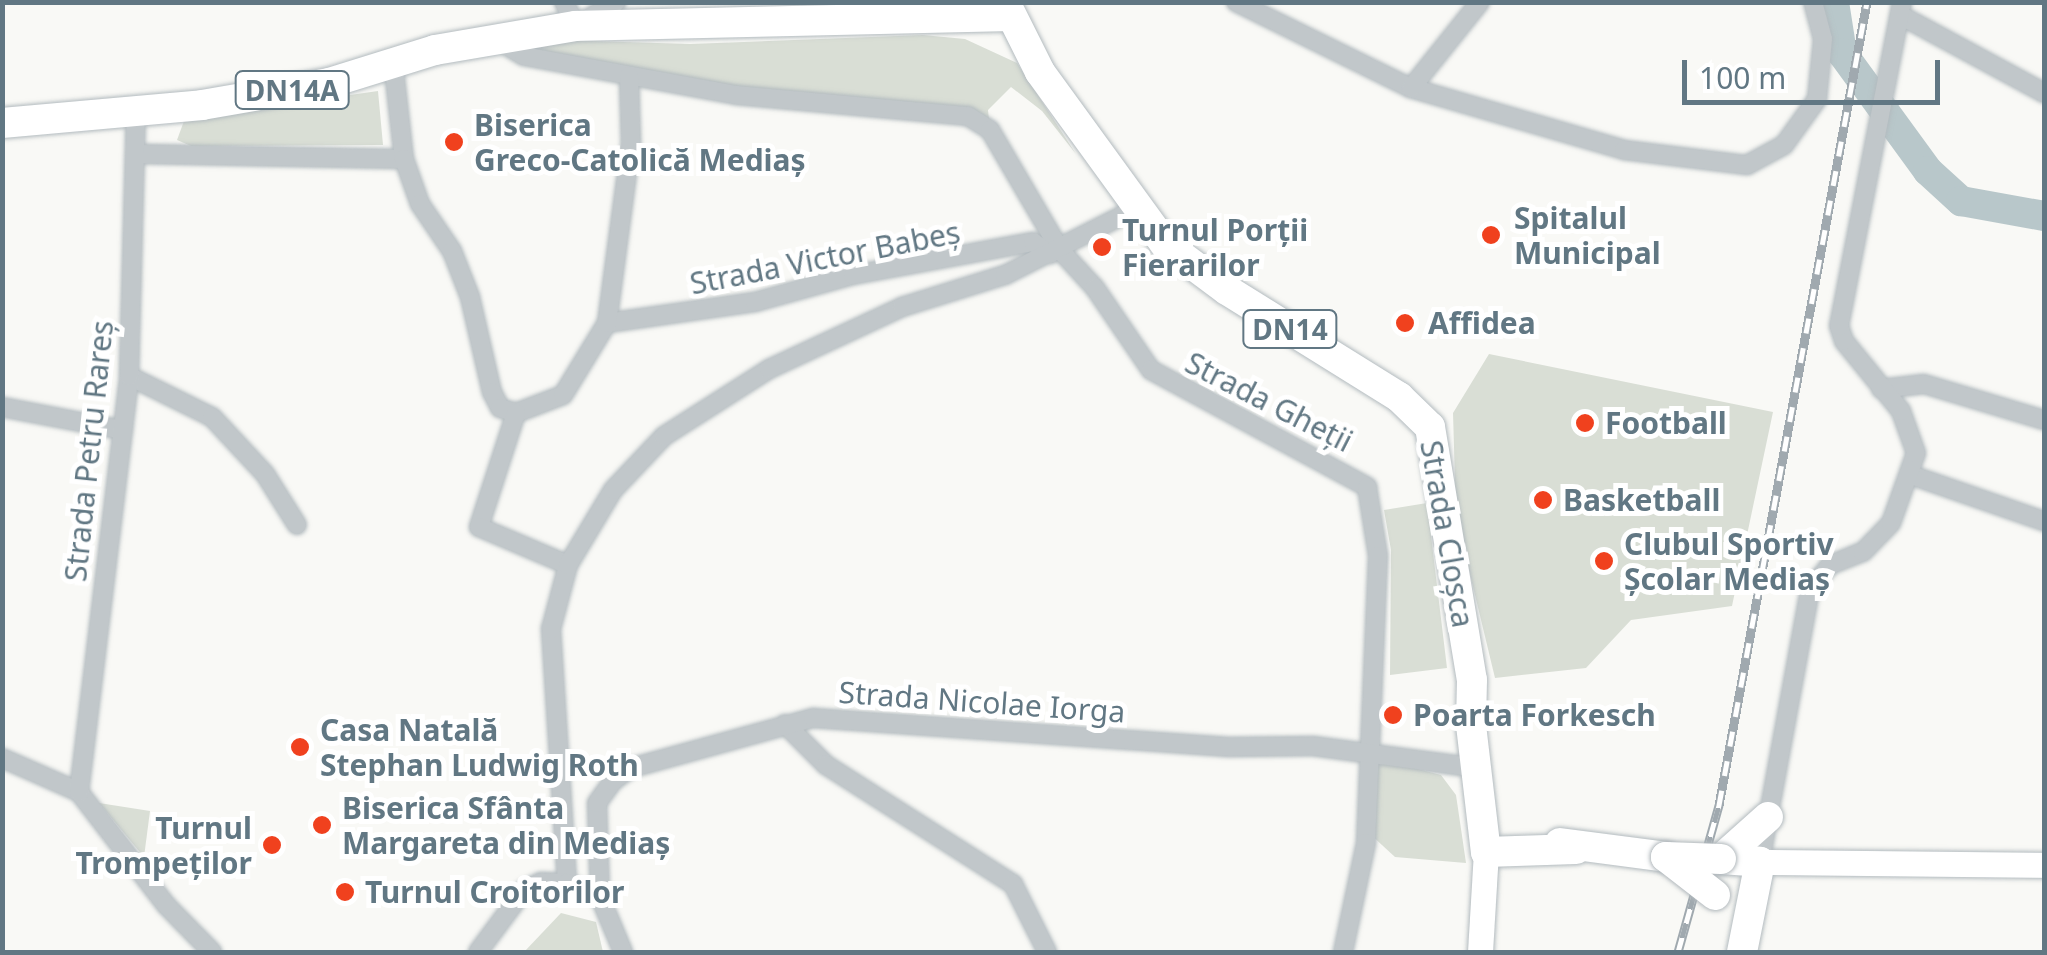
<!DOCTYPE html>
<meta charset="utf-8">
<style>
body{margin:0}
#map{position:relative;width:2047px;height:955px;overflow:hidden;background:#f9f9f6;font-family:"Noto Sans",sans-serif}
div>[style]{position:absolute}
.green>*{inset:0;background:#d9ded5}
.river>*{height:30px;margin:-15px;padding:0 15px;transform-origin:15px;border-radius:15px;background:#b8c7ca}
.roads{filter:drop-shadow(0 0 2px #b3bbbf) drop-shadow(0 0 2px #b3bbbf)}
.minor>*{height:18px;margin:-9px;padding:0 9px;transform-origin:9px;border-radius:9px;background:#c1c7ca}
.secondary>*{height:25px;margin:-12.5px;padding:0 12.5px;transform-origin:12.5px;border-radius:12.5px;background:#fff}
.primary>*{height:30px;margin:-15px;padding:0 15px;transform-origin:15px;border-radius:15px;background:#fff}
.rail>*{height:9px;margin-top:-4.5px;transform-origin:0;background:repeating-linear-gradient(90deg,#fff 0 15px,#a0a9af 0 30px);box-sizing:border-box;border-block:2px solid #a0a9af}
.bridges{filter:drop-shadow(0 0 2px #b2b9bd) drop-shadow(0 0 2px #b2b9bd)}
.primary-bridge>*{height:30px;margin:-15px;padding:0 15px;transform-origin:15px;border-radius:15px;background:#fff}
.dots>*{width:28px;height:28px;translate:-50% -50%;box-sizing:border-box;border:5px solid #fff;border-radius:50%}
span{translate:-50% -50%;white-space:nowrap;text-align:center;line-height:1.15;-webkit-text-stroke:10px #fff;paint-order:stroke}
.shield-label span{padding:2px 8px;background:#fff;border:2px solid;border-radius:8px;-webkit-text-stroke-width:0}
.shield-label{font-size:28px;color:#617783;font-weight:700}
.poi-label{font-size:30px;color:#617783;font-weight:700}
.left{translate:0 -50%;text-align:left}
.right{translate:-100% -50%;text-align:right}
.street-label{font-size:30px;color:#617783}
.frame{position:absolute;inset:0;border:5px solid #617783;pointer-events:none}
.scale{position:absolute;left:1682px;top:60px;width:258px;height:45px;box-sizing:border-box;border:5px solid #617783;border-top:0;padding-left:12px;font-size:30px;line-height:35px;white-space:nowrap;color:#617783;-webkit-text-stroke:8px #fff;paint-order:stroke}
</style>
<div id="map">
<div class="green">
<div style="clip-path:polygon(923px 35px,965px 39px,1017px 63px,1076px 154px,1042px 111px,1011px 87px,988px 110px,990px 130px,968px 116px,736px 95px,524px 56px,494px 38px,690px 44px)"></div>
<div style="clip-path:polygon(378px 91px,383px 145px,191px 146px,177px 140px,184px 121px,196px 117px)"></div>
<div style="clip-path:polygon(1489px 354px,1773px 412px,1732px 606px,1631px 620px,1586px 668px,1495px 678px,1456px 516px,1453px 413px)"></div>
<div style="clip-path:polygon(1427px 503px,1447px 668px,1390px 675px,1391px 550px,1384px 510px)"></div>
<div style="clip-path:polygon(1372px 757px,1441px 775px,1456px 795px,1466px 863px,1395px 857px,1370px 834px)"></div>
<div style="clip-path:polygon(99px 803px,150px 811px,144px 857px)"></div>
<div style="clip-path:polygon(561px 913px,596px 922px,603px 952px,524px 952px)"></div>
</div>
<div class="river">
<div style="left:1834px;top:2px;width:52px;rotate:81.1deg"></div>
<div style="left:1842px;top:53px;width:146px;rotate:53.9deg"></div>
<div style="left:1928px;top:171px;width:45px;rotate:42.3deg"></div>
<div style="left:1961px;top:201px;width:84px;rotate:10.2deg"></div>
</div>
<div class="roads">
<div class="minor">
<div style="left:564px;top:2px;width:27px;rotate:63deg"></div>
<div style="left:576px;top:26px;width:47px;rotate:-31deg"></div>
<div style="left:1236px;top:2px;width:195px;rotate:26.2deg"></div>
<div style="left:1411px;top:88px;width:222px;rotate:16.2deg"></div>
<div style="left:1624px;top:150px;width:124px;rotate:7deg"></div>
<div style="left:1747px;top:165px;width:42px;rotate:-28.4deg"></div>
<div style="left:1784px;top:145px;width:57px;rotate:-54.3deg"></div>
<div style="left:1817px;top:99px;width:60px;rotate:-84.3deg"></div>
<div style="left:1823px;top:39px;width:38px;rotate:-105deg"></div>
<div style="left:1900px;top:15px;width:164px;rotate:28.4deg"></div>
<div style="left:494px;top:38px;width:35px;rotate:31deg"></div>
<div style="left:524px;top:56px;width:216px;rotate:10.4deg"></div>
<div style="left:736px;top:95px;width:233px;rotate:5.2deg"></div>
<div style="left:968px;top:116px;width:26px;rotate:32deg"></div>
<div style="left:990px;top:130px;width:139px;rotate:59.7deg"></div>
<div style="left:1060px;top:250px;width:52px;rotate:47.4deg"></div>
<div style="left:1095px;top:288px;width:99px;rotate:55.7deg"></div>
<div style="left:1151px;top:370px;width:246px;rotate:28.4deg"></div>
<div style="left:1367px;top:487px;width:70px;rotate:80.9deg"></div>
<div style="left:1378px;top:556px;width:287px;rotate:92.4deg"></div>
<div style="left:1366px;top:843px;width:111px;rotate:101.9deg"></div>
<div style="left:1411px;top:88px;width:110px;rotate:-51.3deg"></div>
<div style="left:137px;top:154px;width:267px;rotate:1.1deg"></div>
<div style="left:404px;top:159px;width:99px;rotate:-96.4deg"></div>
<div style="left:404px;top:159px;width:48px;rotate:70.4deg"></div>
<div style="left:420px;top:204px;width:57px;rotate:55.8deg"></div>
<div style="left:452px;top:251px;width:49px;rotate:68.6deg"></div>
<div style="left:470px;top:297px;width:98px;rotate:77deg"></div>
<div style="left:492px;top:392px;width:18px;rotate:63deg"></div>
<div style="left:500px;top:408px;width:17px;rotate:17deg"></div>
<div style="left:607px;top:323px;width:149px;rotate:-8.1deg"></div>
<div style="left:755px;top:302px;width:102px;rotate:-15.4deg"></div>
<div style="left:853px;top:275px;width:183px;rotate:-10.4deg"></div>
<div style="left:1033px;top:242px;width:21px;rotate:35deg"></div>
<div style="left:129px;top:376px;width:93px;rotate:26.3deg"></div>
<div style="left:212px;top:417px;width:78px;rotate:47.1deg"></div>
<div style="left:265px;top:474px;width:60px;rotate:57.9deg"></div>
<div style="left:1881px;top:389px;width:43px;rotate:-6.6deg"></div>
<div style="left:1924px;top:384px;width:125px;rotate:16.7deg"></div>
<div style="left:2px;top:407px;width:123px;rotate:10.8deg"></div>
<div style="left:516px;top:413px;width:50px;rotate:-21deg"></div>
<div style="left:563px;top:395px;width:84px;rotate:-58.6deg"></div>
<div style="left:607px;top:323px;width:181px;rotate:-82.4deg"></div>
<div style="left:631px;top:144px;width:68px;rotate:-91.7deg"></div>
<div style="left:516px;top:413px;width:120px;rotate:108deg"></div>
<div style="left:479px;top:527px;width:97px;rotate:23.1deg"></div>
<div style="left:1911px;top:475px;width:141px;rotate:19.1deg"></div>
<div style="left:785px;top:724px;width:58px;rotate:45deg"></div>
<div style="left:826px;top:765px;width:222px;rotate:32.5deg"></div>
<div style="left:1013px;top:884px;width:76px;rotate:63.4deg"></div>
<div style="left:2px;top:758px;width:84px;rotate:23.8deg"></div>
<div style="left:79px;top:792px;width:143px;rotate:52.4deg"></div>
<div style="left:166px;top:905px;width:66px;rotate:45.6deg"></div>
<div style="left:79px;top:792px;width:419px;rotate:-83.1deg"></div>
<div style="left:129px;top:376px;width:262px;rotate:-88.5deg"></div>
<div style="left:1760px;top:862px;width:278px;rotate:-79.6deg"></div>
<div style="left:1810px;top:589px;width:31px;rotate:-50deg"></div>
<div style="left:1830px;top:565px;width:35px;rotate:-22deg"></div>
<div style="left:1863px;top:552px;width:40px;rotate:-46deg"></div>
<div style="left:1891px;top:523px;width:74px;rotate:-70.3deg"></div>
<div style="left:1916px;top:453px;width:45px;rotate:-109.7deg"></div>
<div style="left:1901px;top:411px;width:90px;rotate:-129.2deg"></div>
<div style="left:1844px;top:341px;width:16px;rotate:-108deg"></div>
<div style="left:1839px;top:326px;width:330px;rotate:-79deg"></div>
<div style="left:567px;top:883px;width:255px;rotate:-93.6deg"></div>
<div style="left:551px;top:629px;width:66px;rotate:-75.1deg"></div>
<div style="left:568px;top:565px;width:87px;rotate:-59deg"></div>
<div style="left:613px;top:490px;width:74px;rotate:-46.6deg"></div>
<div style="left:664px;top:436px;width:125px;rotate:-32.5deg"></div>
<div style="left:769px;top:369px;width:147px;rotate:-25deg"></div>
<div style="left:902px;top:307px;width:108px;rotate:-17.3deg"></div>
<div style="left:1005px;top:275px;width:146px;rotate:-26.9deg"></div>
<div style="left:600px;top:897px;width:94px;rotate:-91.8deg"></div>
<div style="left:597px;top:803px;width:27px;rotate:-54deg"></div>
<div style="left:613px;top:781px;width:22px;rotate:-36deg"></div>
<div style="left:631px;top:768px;width:189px;rotate:-15.4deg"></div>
<div style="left:813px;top:718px;width:417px;rotate:4deg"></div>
<div style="left:1229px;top:747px;width:84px;rotate:-0.7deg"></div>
<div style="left:1313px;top:746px;width:166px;rotate:7.6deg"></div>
<div style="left:478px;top:952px;width:77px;rotate:-53.4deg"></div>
<div style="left:524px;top:890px;width:19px;rotate:-25deg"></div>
<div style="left:541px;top:882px;width:26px;rotate:2deg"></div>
<div style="left:567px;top:883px;width:36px;rotate:23deg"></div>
<div style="left:600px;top:897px;width:60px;rotate:67.3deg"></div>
</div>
<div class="secondary">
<div style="left:1760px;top:862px;width:284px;rotate:0.6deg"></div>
<div style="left:1480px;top:952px;width:100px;rotate:-86.6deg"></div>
</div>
<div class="primary">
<div style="left:1005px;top:2px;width:78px;rotate:63.4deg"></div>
<div style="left:1040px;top:72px;width:213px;rotate:54deg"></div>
<div style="left:1165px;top:244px;width:77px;rotate:36.6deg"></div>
<div style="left:1227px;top:290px;width:203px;rotate:31.9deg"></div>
<div style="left:1399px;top:397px;width:43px;rotate:44.1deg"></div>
<div style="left:1430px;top:427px;width:256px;rotate:80.6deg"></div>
<div style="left:1472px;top:680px;width:45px;rotate:91.3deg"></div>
<div style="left:1471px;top:725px;width:128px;rotate:83.3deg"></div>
<div style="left:1486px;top:852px;width:90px;rotate:-1.9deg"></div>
<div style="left:2px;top:123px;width:201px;rotate:-5.1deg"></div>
<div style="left:202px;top:105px;width:129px;rotate:-9.8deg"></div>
<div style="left:329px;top:83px;width:111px;rotate:-17.3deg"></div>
<div style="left:435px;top:50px;width:143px;rotate:-9.7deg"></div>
<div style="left:576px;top:26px;width:432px;rotate:-1.3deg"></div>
<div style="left:1560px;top:843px;width:107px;rotate:7.5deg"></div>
<div style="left:1721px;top:859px;width:39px;rotate:4deg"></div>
<div style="left:1760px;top:862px;width:92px;rotate:101.3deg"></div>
<div style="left:1721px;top:859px;width:63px;rotate:-41.8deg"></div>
</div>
</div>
<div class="rail">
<div style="left:1678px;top:952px;width:153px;rotate:-74.4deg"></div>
<div style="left:1719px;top:805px;width:817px;rotate:-79.56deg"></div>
</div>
<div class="bridges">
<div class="primary-bridge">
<div style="left:1666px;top:857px;width:62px;rotate:37.8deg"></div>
<div style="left:1666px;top:857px;width:55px;rotate:2.1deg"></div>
</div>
</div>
<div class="dots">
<div style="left:454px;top:142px;background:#f0411e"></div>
<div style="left:1491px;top:235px;background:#f0411e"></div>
<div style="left:1102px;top:247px;background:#f0411e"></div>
<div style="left:1405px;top:323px;background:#f0411e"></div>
<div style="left:1585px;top:423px;background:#f0411e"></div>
<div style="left:1543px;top:500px;background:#f0411e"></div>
<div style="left:1604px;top:561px;background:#f0411e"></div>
<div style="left:1393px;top:715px;background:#f0411e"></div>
<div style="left:300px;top:747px;background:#f0411e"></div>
<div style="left:322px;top:825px;background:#f0411e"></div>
<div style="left:272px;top:845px;background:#f0411e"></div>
<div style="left:345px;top:892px;background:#f0411e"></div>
</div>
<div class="shield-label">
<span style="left:292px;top:90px">DN14A</span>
<span style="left:1290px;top:329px">DN14</span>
</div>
<div class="poi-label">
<span class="left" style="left:474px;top:142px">Biserica<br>Greco-Catolică Mediaș</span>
<span class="left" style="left:1514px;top:235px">Spitalul<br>Municipal</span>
<span class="left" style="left:1122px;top:247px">Turnul Porții<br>Fierarilor</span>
<span class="left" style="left:1428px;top:323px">Affidea</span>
<span class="left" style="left:1605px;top:423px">Football</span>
<span class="left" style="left:1563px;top:500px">Basketball</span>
<span class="left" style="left:1624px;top:561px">Clubul Sportiv<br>Școlar Mediaș</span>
<span class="left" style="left:1413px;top:715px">Poarta Forkesch</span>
<span class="left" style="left:320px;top:747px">Casa Natală<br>Stephan Ludwig Roth</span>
<span class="left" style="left:342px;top:825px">Biserica Sfânta<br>Margareta din Mediaș</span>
<span class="right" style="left:252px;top:845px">Turnul<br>Trompeților</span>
<span class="left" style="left:365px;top:892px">Turnul Croitorilor</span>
</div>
<div class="street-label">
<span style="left:825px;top:258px;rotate:-11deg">Strada Victor Babeș</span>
<span style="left:1269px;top:402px;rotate:27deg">Strada Gheții</span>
<span style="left:89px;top:451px;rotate:-84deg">Strada Petru Rareș</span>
<span style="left:1447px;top:534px;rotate:80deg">Strada Cloșca</span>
<span style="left:982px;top:702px;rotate:4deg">Strada Nicolae Iorga</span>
</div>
<div class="frame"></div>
<div class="scale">100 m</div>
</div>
